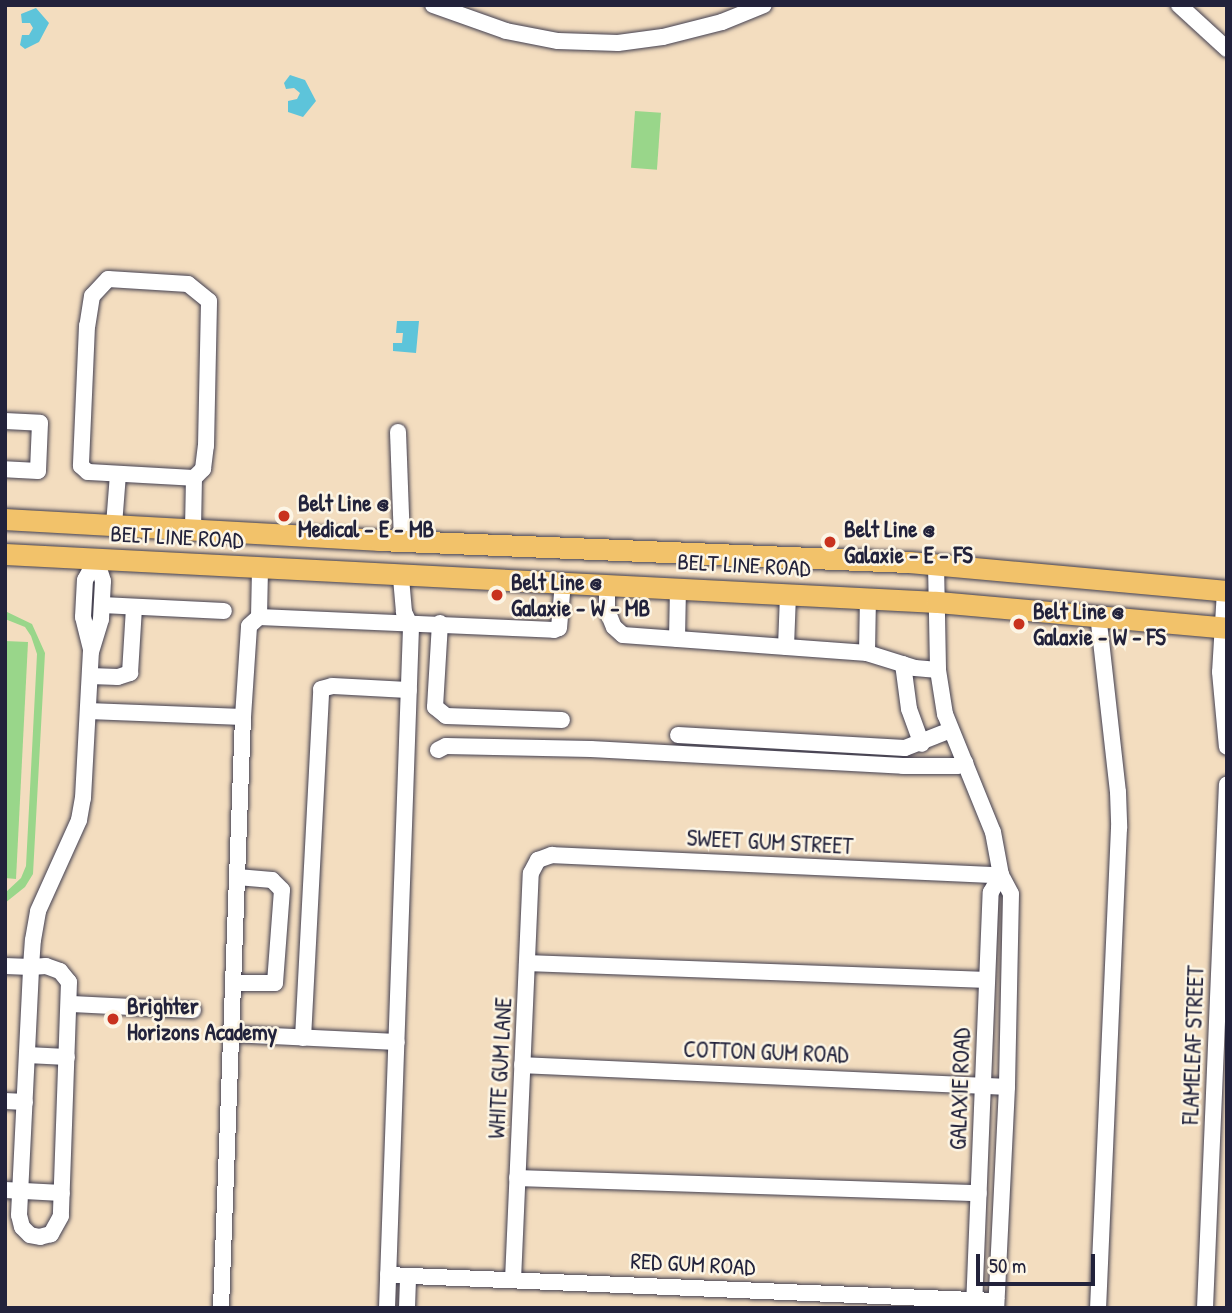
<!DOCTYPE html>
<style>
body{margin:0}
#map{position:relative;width:1232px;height:1313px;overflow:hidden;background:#f3ddbf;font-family:"Patrick Hand",sans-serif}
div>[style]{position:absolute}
.green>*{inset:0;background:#99d68a;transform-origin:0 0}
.water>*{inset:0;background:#5dc4da}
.roads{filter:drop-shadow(0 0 2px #413e4f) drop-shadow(0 0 2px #413e4f)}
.minor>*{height:16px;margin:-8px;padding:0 8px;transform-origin:8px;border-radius:8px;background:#fff}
.major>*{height:21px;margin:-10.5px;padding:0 10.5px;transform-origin:10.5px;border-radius:10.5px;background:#f2c26a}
.dots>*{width:19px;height:19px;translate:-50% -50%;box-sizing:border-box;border:4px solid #fcf5e5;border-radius:50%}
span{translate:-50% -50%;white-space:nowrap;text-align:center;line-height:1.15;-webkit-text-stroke:5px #fcf5e5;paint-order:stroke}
.poi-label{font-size:23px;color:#22223b;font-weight:700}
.left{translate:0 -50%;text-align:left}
.street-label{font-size:23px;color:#22223b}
.frame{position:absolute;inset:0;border:7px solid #22223b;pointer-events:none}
.scale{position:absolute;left:976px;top:1254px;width:119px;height:32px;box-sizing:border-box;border:4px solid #22223b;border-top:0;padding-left:9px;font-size:21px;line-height:24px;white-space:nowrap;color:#22223b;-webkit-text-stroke:5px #fcf5e5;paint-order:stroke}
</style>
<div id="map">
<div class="green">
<div style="left:635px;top:111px;width:26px;height:57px;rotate:4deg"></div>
<div style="clip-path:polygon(5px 611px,32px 624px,45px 653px,33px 874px,25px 887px,5px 903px,5px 893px,21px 878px,26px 866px,37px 654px,31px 636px,25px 627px,5px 619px)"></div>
<div style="clip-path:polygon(5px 641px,28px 642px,16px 879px,5px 878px)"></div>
</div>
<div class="water">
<div style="clip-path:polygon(36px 8px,49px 23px,39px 42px,25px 49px,20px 45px,22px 35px,29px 35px,33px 28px,30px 23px,22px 23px,21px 14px)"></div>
<div style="clip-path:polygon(290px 75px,305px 80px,316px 101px,303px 117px,288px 112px,288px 101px,297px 99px,300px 93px,294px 88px,286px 89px,284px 83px)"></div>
<div style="clip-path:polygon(397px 321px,419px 321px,416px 353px,393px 351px,393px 343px,402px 343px,403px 333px,396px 333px)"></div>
</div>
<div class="roads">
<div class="minor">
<div style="left:433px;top:5px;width:77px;rotate:19.6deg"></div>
<div style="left:506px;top:31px;width:53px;rotate:10.9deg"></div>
<div style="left:558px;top:41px;width:60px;rotate:1.9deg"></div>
<div style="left:618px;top:43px;width:45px;rotate:-7.6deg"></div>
<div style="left:663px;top:37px;width:61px;rotate:-14.3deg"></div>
<div style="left:722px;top:22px;width:45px;rotate:-22deg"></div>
<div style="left:1179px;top:5px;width:65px;rotate:42.5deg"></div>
<div style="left:5px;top:421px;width:35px;rotate:3deg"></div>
<div style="left:40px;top:423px;width:48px;rotate:92.4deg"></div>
<div style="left:38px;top:471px;width:33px;rotate:-177deg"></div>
<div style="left:398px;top:432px;width:108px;rotate:87.9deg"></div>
<div style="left:114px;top:525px;width:51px;rotate:-85.5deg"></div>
<div style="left:193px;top:529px;width:51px;rotate:-88.9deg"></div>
<div style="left:194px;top:478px;width:13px;rotate:-45deg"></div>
<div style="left:203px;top:469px;width:23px;rotate:-83deg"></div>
<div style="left:206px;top:446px;width:145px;rotate:-88.8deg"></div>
<div style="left:209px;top:301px;width:27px;rotate:-141deg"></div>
<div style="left:188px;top:284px;width:80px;rotate:-176.4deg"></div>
<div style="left:108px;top:279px;width:23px;rotate:133deg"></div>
<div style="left:92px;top:296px;width:30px;rotate:99deg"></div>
<div style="left:87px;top:326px;width:140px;rotate:92.5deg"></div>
<div style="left:81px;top:466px;width:9px;rotate:41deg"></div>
<div style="left:88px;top:472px;width:106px;rotate:3.2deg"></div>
<div style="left:936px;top:564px;width:106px;rotate:88.9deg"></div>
<div style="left:938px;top:670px;width:45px;rotate:81deg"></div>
<div style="left:945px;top:714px;width:127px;rotate:67.9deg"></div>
<div style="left:993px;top:832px;width:44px;rotate:79.5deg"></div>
<div style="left:1001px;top:875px;width:21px;rotate:62deg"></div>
<div style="left:1011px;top:894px;width:193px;rotate:91.2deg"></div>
<div style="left:1007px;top:1087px;width:221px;rotate:92.8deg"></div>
<div style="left:607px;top:584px;width:26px;rotate:90deg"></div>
<div style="left:607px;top:610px;width:18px;rotate:68deg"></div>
<div style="left:614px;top:627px;width:12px;rotate:42deg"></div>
<div style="left:623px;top:635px;width:245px;rotate:4.2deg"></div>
<div style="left:867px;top:653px;width:50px;rotate:17.4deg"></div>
<div style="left:915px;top:668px;width:23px;rotate:5deg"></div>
<div style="left:1225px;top:591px;width:81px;rotate:93.5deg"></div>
<div style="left:1220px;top:672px;width:75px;rotate:84.7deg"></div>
<div style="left:102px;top:605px;width:122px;rotate:2.8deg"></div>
<div style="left:1098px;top:614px;width:179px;rotate:83.6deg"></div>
<div style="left:1118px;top:792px;width:36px;rotate:88deg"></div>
<div style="left:1119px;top:828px;width:480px;rotate:92.5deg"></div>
<div style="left:259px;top:617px;width:295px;rotate:2.5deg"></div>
<div style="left:554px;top:630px;width:5px;rotate:-22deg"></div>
<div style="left:559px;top:628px;width:46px;rotate:-85deg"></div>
<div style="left:440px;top:623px;width:84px;rotate:93.4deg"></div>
<div style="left:435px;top:707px;width:14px;rotate:39deg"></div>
<div style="left:446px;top:716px;width:116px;rotate:2deg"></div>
<div style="left:677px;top:639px;width:51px;rotate:-88.9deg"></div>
<div style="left:786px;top:647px;width:53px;rotate:-87.8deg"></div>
<div style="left:91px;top:649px;width:33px;rotate:-104deg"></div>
<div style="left:83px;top:617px;width:37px;rotate:-87deg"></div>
<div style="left:85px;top:580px;width:23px;rotate:-61deg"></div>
<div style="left:867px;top:653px;width:55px;rotate:-89deg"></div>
<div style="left:903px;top:664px;width:45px;rotate:82.4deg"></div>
<div style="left:909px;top:709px;width:37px;rotate:70deg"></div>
<div style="left:90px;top:676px;width:28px;rotate:2deg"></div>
<div style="left:118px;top:677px;width:13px;rotate:-18deg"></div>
<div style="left:130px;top:673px;width:66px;rotate:-86.5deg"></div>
<div style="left:88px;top:711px;width:155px;rotate:2.2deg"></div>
<div style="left:243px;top:717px;width:91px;rotate:-86.2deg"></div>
<div style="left:249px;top:626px;width:13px;rotate:-42deg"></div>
<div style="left:259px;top:617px;width:49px;rotate:-88.8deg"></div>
<div style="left:678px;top:735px;width:227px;rotate:3.3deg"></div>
<div style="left:905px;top:748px;width:49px;rotate:-21.4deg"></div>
<div style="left:438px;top:750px;width:9px;rotate:-27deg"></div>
<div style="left:446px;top:746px;width:145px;rotate:1.2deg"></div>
<div style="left:591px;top:749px;width:312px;rotate:3.1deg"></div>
<div style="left:903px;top:766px;width:54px"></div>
<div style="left:957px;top:766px;width:9px;rotate:-21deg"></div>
<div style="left:527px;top:963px;width:460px;rotate:2.1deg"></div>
<div style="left:5px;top:966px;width:26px;rotate:2deg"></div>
<div style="left:31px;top:967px;width:15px;rotate:-4deg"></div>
<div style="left:46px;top:966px;width:15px;rotate:20deg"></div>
<div style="left:60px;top:971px;width:14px;rotate:51deg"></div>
<div style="left:69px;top:982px;width:234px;rotate:92deg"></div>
<div style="left:61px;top:1216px;width:21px;rotate:119deg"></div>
<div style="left:51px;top:1234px;width:11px;rotate:165deg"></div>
<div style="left:40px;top:1237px;width:10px;rotate:-169deg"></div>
<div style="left:30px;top:1235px;width:11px;rotate:-135deg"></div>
<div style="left:22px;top:1227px;width:12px;rotate:-104deg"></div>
<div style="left:19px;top:1215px;width:248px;rotate:-87.2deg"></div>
<div style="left:31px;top:967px;width:27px;rotate:-86deg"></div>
<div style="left:33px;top:940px;width:29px;rotate:-80deg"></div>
<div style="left:38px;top:911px;width:100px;rotate:-65.7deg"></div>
<div style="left:79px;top:820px;width:22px;rotate:-80deg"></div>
<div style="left:83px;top:798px;width:146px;rotate:-86.9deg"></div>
<div style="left:91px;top:652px;width:34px;rotate:-73deg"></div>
<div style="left:101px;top:619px;width:38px;rotate:-87deg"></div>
<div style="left:103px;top:581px;width:22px;rotate:-108deg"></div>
<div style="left:233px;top:983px;width:42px"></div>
<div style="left:275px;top:983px;width:93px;rotate:-85.7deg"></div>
<div style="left:282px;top:890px;width:14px;rotate:-135deg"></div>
<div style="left:272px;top:880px;width:35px;rotate:-175deg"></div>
<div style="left:70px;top:1004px;width:123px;rotate:2.8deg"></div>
<div style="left:231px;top:1034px;width:166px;rotate:2.8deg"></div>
<div style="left:303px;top:1038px;width:349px;rotate:-87deg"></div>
<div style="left:321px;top:689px;width:11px;rotate:-15deg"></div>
<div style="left:332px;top:686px;width:77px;rotate:3deg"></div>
<div style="left:27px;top:1055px;width:40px;rotate:2.9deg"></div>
<div style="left:522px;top:1065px;width:485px;rotate:2.6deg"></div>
<div style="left:5px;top:1101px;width:20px;rotate:3deg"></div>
<div style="left:517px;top:1178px;width:462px;rotate:1.9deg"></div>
<div style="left:5px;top:1190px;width:57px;rotate:3deg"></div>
<div style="left:388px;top:1275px;width:609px;rotate:2.45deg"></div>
<div style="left:513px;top:1280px;width:407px;rotate:-87.5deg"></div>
<div style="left:531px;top:873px;width:15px;rotate:-62deg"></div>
<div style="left:538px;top:860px;width:15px;rotate:-20deg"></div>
<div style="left:552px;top:855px;width:449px;rotate:2.6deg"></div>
<div style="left:974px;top:1307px;width:415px;rotate:-87.7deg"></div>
<div style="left:991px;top:892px;width:20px;rotate:-60deg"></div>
<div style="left:221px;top:1308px;width:591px;rotate:-87.87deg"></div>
<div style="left:387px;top:1308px;width:681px;rotate:-87.98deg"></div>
<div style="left:411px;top:627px;width:17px;rotate:-115deg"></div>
<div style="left:404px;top:612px;width:36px;rotate:-95deg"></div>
<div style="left:407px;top:1308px;width:32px;rotate:-88deg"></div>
<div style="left:1205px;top:1308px;width:524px;rotate:-87.6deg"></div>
</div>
<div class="major">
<div style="left:5px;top:519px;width:375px;rotate:3.2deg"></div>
<div style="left:379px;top:540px;width:530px;rotate:2.38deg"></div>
<div style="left:909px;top:562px;width:319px;rotate:5.2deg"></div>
<div style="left:5px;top:554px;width:933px;rotate:2.95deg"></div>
<div style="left:937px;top:602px;width:291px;rotate:5.1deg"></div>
</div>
</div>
<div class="dots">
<div style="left:284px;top:516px;background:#c8321e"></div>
<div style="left:830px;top:542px;background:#c8321e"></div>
<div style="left:497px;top:595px;background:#c8321e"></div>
<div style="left:1019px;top:624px;background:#c8321e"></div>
<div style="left:113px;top:1019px;background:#c8321e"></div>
</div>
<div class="poi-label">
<span class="left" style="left:298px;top:516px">Belt Line @<br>Medical - E - MB</span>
<span class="left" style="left:844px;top:542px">Belt Line @<br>Galaxie - E - FS</span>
<span class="left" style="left:511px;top:595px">Belt Line @<br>Galaxie - W - MB</span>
<span class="left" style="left:1033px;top:624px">Belt Line @<br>Galaxie - W - FS</span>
<span class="left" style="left:127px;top:1019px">Brighter<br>Horizons Academy</span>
</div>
<div class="street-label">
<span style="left:177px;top:537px;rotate:3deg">BELT LINE ROAD</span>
<span style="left:744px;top:565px;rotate:3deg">BELT LINE ROAD</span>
<span style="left:770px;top:842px;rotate:3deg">SWEET GUM STREET</span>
<span style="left:1193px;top:1045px;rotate:-88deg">FLAMELEAF STREET</span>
<span style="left:766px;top:1052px;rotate:2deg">COTTON GUM ROAD</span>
<span style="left:500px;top:1068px;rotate:-87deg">WHITE GUM LANE</span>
<span style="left:960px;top:1089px;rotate:-88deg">GALAXIE ROAD</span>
<span style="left:693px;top:1264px;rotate:3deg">RED GUM ROAD</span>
</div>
<div class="frame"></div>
<div class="scale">50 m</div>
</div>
